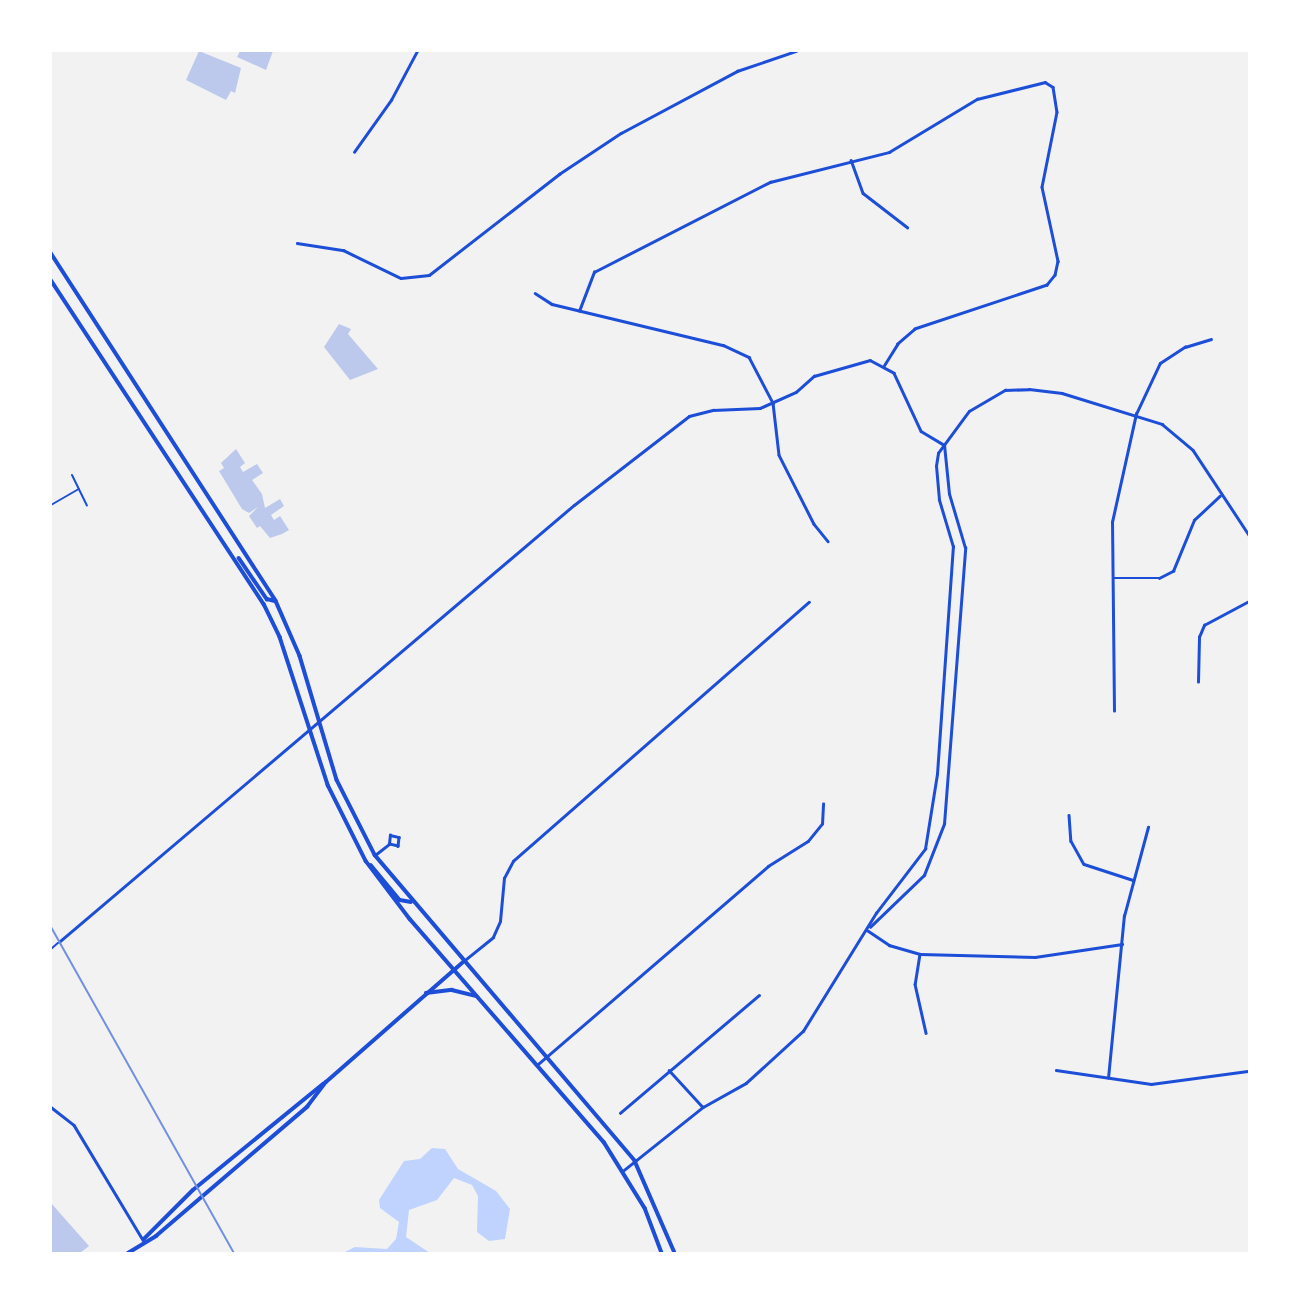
<!DOCTYPE html>
<style>
body{margin:0}
#map{position:relative;width:1300px;height:1304px;overflow:hidden;background:#f2f2f2;font-family:Helvetica,sans-serif}
div>[style]{position:absolute}
.water>*{inset:0;background:#bfd3fe}
.building>*{inset:0;background:#bdc9ec}
.service>*{height:2px;margin:-1px;padding:0 1px;transform-origin:1px;border-radius:1px;background:#1d4ed8}
.minor>*{height:2.5px;margin:-1.25px;padding:0 1.25px;transform-origin:1.25px;border-radius:1.25px;background:#1d4ed8}
.secondary>*{height:3.5px;margin:-1.75px;padding:0 1.75px;transform-origin:1.75px;border-radius:1.75px;background:#1d4ed8}
.rail>*{height:2px;margin:-1px;padding:0 1px;transform-origin:1px;border-radius:1px;background:#7290e2}
span{translate:-50% -50%;white-space:nowrap;text-align:center;line-height:1.15;-webkit-text-stroke:7px #fff;paint-order:stroke}
.frame{position:absolute;inset:0;border:52px solid #fff;pointer-events:none}
</style>
<div id="map">
<div class="water">
<div style="clip-path:polygon(432px 1148px,445px 1149px,458px 1169px,496px 1191px,510px 1209px,505px 1239px,489px 1241px,477px 1232px,478px 1196px,472px 1185px,454px 1178px,437px 1200px,409px 1210px,406px 1237px,430px 1253px,343px 1253px,355px 1247px,387px 1249px,396px 1239px,399px 1222px,380px 1208px,379px 1200px,404px 1161px,420px 1159px)"></div>
</div>
<div class="building">
<div style="clip-path:polygon(199px 51px,241px 68px,235px 93px,231px 91px,226px 100px,186px 80px)"></div>
<div style="clip-path:polygon(240px 51px,273px 51px,266px 70px,237px 57px)"></div>
<div style="clip-path:polygon(339px 324px,351px 329px,348px 334px,378px 369px,350px 380px,324px 347px)"></div>
<div style="clip-path:polygon(236px 449px,245px 463px,240px 467px,243px 472px,257px 464px,263px 473px,252px 480px,262px 494px,265px 508px,280px 499px,284px 506px,271px 515px,274px 520px,280px 516px,289px 530px,282px 534px,270px 538px,260px 526px,257px 528px,249px 516px,258px 507px,249px 513px,242px 509px,219px 471px,224px 468px,221px 463px)"></div>
<div style="clip-path:polygon(51px 1203px,89px 1246px,80px 1253px,51px 1253px)"></div>
</div>
<div class="service">
<div style="left:72px;top:475px;width:34px;rotate:64deg"></div>
<div style="left:51px;top:505px;width:32px;rotate:-30deg"></div>
<div style="left:51px;top:949px;width:9px;rotate:-41deg"></div>
</div>
<div class="minor">
<div style="left:354px;top:152px;width:64px;rotate:-54.6deg"></div>
<div style="left:391px;top:100px;width:55px;rotate:-62deg"></div>
<div style="left:851px;top:160px;width:35px;rotate:70deg"></div>
<div style="left:863px;top:193px;width:56px;rotate:37.7deg"></div>
<div style="left:297px;top:243px;width:47px;rotate:8.7deg"></div>
<div style="left:343px;top:250px;width:64px;rotate:25.8deg"></div>
<div style="left:401px;top:278px;width:28px;rotate:-6deg"></div>
<div style="left:429px;top:275px;width:165px;rotate:-37.8deg"></div>
<div style="left:559px;top:174px;width:74px;rotate:-33.5deg"></div>
<div style="left:621px;top:133px;width:132px;rotate:-28.1deg"></div>
<div style="left:737px;top:71px;width:62px;rotate:-18.7deg"></div>
<div style="left:535px;top:293px;width:20px;rotate:33deg"></div>
<div style="left:552px;top:304px;width:176px;rotate:13.5deg"></div>
<div style="left:723px;top:345px;width:29px;rotate:25deg"></div>
<div style="left:749px;top:357px;width:52px;rotate:62.4deg"></div>
<div style="left:773px;top:403px;width:52px;rotate:83.4deg"></div>
<div style="left:779px;top:455px;width:77px;rotate:63.1deg"></div>
<div style="left:814px;top:524px;width:22px;rotate:51deg"></div>
<div style="left:579px;top:311px;width:42px;rotate:-69deg"></div>
<div style="left:594px;top:272px;width:198px;rotate:-27.1deg"></div>
<div style="left:770px;top:182px;width:123px;rotate:-14.1deg"></div>
<div style="left:889px;top:152px;width:103px;rotate:-31.1deg"></div>
<div style="left:977px;top:99px;width:70px;rotate:-14deg"></div>
<div style="left:1045px;top:82px;width:9px;rotate:32deg"></div>
<div style="left:1053px;top:87px;width:25px;rotate:81deg"></div>
<div style="left:1057px;top:112px;width:76px;rotate:101.3deg"></div>
<div style="left:1042px;top:187px;width:76px;rotate:77.8deg"></div>
<div style="left:1058px;top:261px;width:14px;rotate:102deg"></div>
<div style="left:1055px;top:275px;width:13px;rotate:129deg"></div>
<div style="left:1047px;top:285px;width:139px;rotate:161.6deg"></div>
<div style="left:915px;top:329px;width:23px;rotate:139deg"></div>
<div style="left:898px;top:344px;width:25px;rotate:122deg"></div>
<div style="left:1114px;top:578px;width:45px"></div>
<div style="left:1159px;top:578px;width:16px;rotate:-27deg"></div>
<div style="left:1173px;top:571px;width:55px;rotate:-67.6deg"></div>
<div style="left:1194px;top:520px;width:35px;rotate:-43deg"></div>
<div style="left:1198px;top:682px;width:45px;rotate:-88.7deg"></div>
<div style="left:1199px;top:637px;width:13px;rotate:-67deg"></div>
<div style="left:1204px;top:625px;width:51px;rotate:-28.1deg"></div>
<div style="left:1114px;top:711px;width:189px;rotate:-90.6deg"></div>
<div style="left:1112px;top:522px;width:111px;rotate:-77.5deg"></div>
<div style="left:1136px;top:414px;width:56px;rotate:-64.8deg"></div>
<div style="left:1160px;top:363px;width:30px;rotate:-33deg"></div>
<div style="left:1185px;top:347px;width:27px;rotate:-17deg"></div>
<div style="left:1069px;top:815px;width:26px;rotate:86deg"></div>
<div style="left:1071px;top:841px;width:26px;rotate:61deg"></div>
<div style="left:1084px;top:864px;width:52px;rotate:18.1deg"></div>
<div style="left:375px;top:855px;width:18px;rotate:-38deg"></div>
<div style="left:389px;top:844px;width:9px;rotate:-84deg"></div>
<div style="left:390px;top:835px;width:9px;rotate:13deg"></div>
<div style="left:399px;top:837px;width:9px;rotate:96deg"></div>
<div style="left:398px;top:846px;width:9px;rotate:-167deg"></div>
<div style="left:870px;top:927px;width:75px;rotate:-43.9deg"></div>
<div style="left:924px;top:875px;width:55px;rotate:-68.6deg"></div>
<div style="left:944px;top:824px;width:277px;rotate:-85.6deg"></div>
<div style="left:965px;top:548px;width:56px;rotate:-106.5deg"></div>
<div style="left:949px;top:494px;width:49px;rotate:-95.8deg"></div>
<div style="left:867px;top:930px;width:27px;rotate:34deg"></div>
<div style="left:889px;top:945px;width:32px;rotate:16deg"></div>
<div style="left:920px;top:954px;width:115px;rotate:1.5deg"></div>
<div style="left:1035px;top:957px;width:88px;rotate:-8.5deg"></div>
<div style="left:59px;top:942px;width:675px;rotate:-40.32deg"></div>
<div style="left:574px;top:505px;width:145px;rotate:-37.7deg"></div>
<div style="left:689px;top:416px;width:25px;rotate:-14deg"></div>
<div style="left:713px;top:410px;width:47px;rotate:-2.4deg"></div>
<div style="left:760px;top:408px;width:39px;rotate:-24deg"></div>
<div style="left:796px;top:392px;width:24px;rotate:-42deg"></div>
<div style="left:814px;top:376px;width:58px;rotate:-15.9deg"></div>
<div style="left:870px;top:360px;width:27px;rotate:28deg"></div>
<div style="left:894px;top:373px;width:64px;rotate:65deg"></div>
<div style="left:921px;top:431px;width:27px;rotate:31deg"></div>
<div style="left:920px;top:954px;width:30px;rotate:99deg"></div>
<div style="left:915px;top:984px;width:50px;rotate:77.3deg"></div>
<div style="left:465px;top:960px;width:36px;rotate:-39deg"></div>
<div style="left:493px;top:937px;width:17px;rotate:-66deg"></div>
<div style="left:500px;top:921px;width:43px;rotate:-84.7deg"></div>
<div style="left:504px;top:878px;width:19px;rotate:-62deg"></div>
<div style="left:513px;top:861px;width:393px;rotate:-41.2deg"></div>
<div style="left:537px;top:1065px;width:305px;rotate:-40.7deg"></div>
<div style="left:768px;top:866px;width:47px;rotate:-32deg"></div>
<div style="left:808px;top:841px;width:22px;rotate:-51deg"></div>
<div style="left:822px;top:824px;width:20px;rotate:-87deg"></div>
<div style="left:669px;top:1070px;width:49px;rotate:47.5deg"></div>
<div style="left:1056px;top:1070px;width:96px;rotate:8.4deg"></div>
<div style="left:1151px;top:1084px;width:99px;rotate:-7.6deg"></div>
<div style="left:1108px;top:1078px;width:163px;rotate:-84.4deg"></div>
<div style="left:1124px;top:916px;width:92px;rotate:-74.9deg"></div>
<div style="left:51px;top:1107px;width:29px;rotate:38deg"></div>
<div style="left:74px;top:1125px;width:134px;rotate:59deg"></div>
<div style="left:620px;top:1113px;width:182px;rotate:-40.3deg"></div>
<div style="left:624px;top:1170px;width:101px;rotate:-38.6deg"></div>
<div style="left:703px;top:1107px;width:49px;rotate:-29.2deg"></div>
<div style="left:746px;top:1083px;width:77px;rotate:-42.4deg"></div>
<div style="left:803px;top:1031px;width:139px;rotate:-58.3deg"></div>
<div style="left:876px;top:913px;width:81px;rotate:-52.6deg"></div>
<div style="left:925px;top:849px;width:76px;rotate:-80.9deg"></div>
<div style="left:937px;top:774px;width:228px;rotate:-86deg"></div>
<div style="left:953px;top:547px;width:49px;rotate:-106.6deg"></div>
<div style="left:939px;top:500px;width:34px;rotate:-95deg"></div>
<div style="left:936px;top:466px;width:13px;rotate:-81deg"></div>
<div style="left:938px;top:453px;width:52px;rotate:-53.6deg"></div>
<div style="left:969px;top:411px;width:42px;rotate:-30.3deg"></div>
<div style="left:1005px;top:390px;width:24px;rotate:-2deg"></div>
<div style="left:1029px;top:389px;width:33px;rotate:7deg"></div>
<div style="left:1062px;top:393px;width:105px;rotate:17.2deg"></div>
<div style="left:1162px;top:424px;width:40px;rotate:40deg"></div>
<div style="left:1193px;top:450px;width:102px;rotate:56.6deg"></div>
</div>
<div class="secondary">
<div style="left:51px;top:253px;width:414px;rotate:57.1deg"></div>
<div style="left:276px;top:601px;width:60px;rotate:66.4deg"></div>
<div style="left:300px;top:656px;width:129px;rotate:73.4deg"></div>
<div style="left:337px;top:780px;width:84px;rotate:63.1deg"></div>
<div style="left:375px;top:855px;width:402px;rotate:49.6deg"></div>
<div style="left:635px;top:1161px;width:100px;rotate:66.5deg"></div>
<div style="left:51px;top:280px;width:388px;rotate:56.7deg"></div>
<div style="left:264px;top:604px;width:37px;rotate:64deg"></div>
<div style="left:280px;top:637px;width:156px;rotate:72deg"></div>
<div style="left:328px;top:785px;width:85px;rotate:63.4deg"></div>
<div style="left:366px;top:861px;width:73px;rotate:52.8deg"></div>
<div style="left:410px;top:919px;width:296px;rotate:49deg"></div>
<div style="left:604px;top:1142px;width:78px;rotate:58.2deg"></div>
<div style="left:645px;top:1208px;width:48px;rotate:69.3deg"></div>
<div style="left:239px;top:558px;width:50px;rotate:55.7deg"></div>
<div style="left:267px;top:599px;width:8px;rotate:14deg"></div>
<div style="left:371px;top:865px;width:45px;rotate:50.4deg"></div>
<div style="left:400px;top:900px;width:11px;rotate:10deg"></div>
<div style="left:426px;top:993px;width:26px;rotate:-7deg"></div>
<div style="left:452px;top:990px;width:25px;rotate:14deg"></div>
<div style="left:144px;top:1239px;width:69px;rotate:-45deg"></div>
<div style="left:193px;top:1190px;width:168px;rotate:-39.2deg"></div>
<div style="left:128px;top:1253px;width:33px;rotate:-31deg"></div>
<div style="left:156px;top:1236px;width:199px;rotate:-40.5deg"></div>
<div style="left:307px;top:1107px;width:31px;rotate:-53deg"></div>
<div style="left:326px;top:1082px;width:181px;rotate:-41.2deg"></div>
</div>
<div class="rail">
<div style="left:51px;top:927px;width:374px;rotate:60.7deg"></div>
</div>
<div class="frame"></div>
</div>
